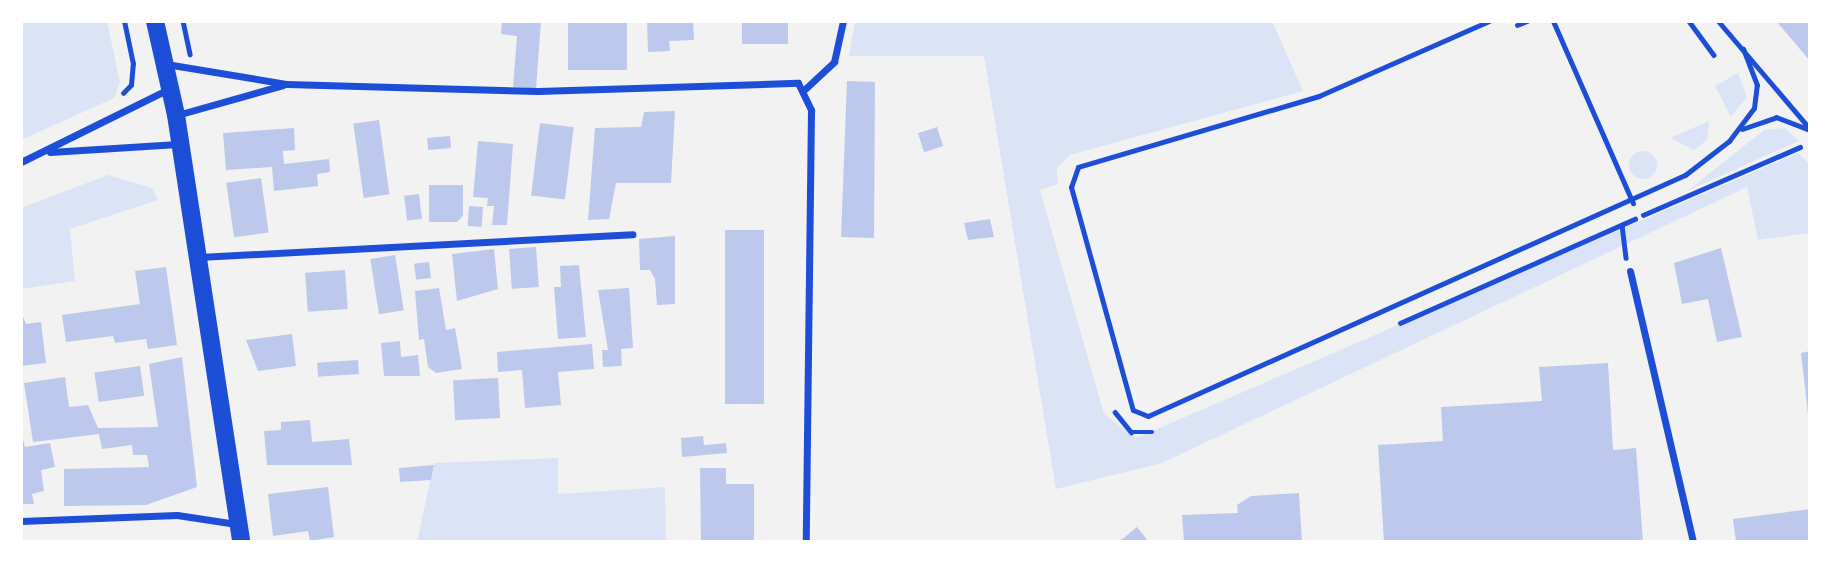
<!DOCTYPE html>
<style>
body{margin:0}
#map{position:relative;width:1831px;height:563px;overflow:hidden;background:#f2f2f2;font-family:"Space Grotesk",sans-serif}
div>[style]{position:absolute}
.green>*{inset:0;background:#dbe4f7}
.round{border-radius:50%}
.building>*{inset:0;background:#bdc9ec;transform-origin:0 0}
.path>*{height:4.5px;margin:-2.25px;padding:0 2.25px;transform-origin:2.25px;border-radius:2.25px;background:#1d4ed8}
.service>*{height:5px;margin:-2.5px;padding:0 2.5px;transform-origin:2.5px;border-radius:2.5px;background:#1d4ed8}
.minor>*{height:7px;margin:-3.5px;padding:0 3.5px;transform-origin:3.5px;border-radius:3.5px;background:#1d4ed8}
.primary>*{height:18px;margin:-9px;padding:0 9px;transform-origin:9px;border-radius:9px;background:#1d4ed8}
span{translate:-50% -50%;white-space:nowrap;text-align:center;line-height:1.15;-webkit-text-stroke:5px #fff;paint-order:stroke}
.frame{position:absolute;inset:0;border:23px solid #fff;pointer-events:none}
</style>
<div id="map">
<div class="green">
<div style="clip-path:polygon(21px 21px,107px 21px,120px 83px,114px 98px,21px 140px)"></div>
<div style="clip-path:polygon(855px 21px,1272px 21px,1303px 91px,1070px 155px,1057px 168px,1058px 184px,1040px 190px,1104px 414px,1136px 438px,1798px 153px,1810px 164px,1810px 233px,1758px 240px,1747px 187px,1162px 463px,1056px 489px,984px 56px,849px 56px)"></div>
<div style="clip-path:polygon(1738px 73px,1747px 97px,1731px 117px,1715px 86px)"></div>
<div style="clip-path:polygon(1709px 121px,1707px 140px,1694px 150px,1670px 138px)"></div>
<div style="clip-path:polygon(1785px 128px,1799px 141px,1687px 191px,1764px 130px)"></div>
<div class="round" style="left:1629px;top:151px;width:28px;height:28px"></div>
<div style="clip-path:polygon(108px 175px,152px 188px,158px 200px,70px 229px,75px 281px,21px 289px,21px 208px)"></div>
<div style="clip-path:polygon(558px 458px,558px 494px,665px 487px,666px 542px,417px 542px,434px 463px)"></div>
</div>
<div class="building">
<div style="clip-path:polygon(502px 21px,541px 21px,536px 89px,513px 87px,517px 36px,501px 34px)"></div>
<div style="left:568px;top:21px;width:59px;height:49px"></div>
<div style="clip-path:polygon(647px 21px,693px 21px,694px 40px,669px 41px,670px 51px,648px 52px)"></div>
<div style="left:742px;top:21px;width:46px;height:23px"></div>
<div style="clip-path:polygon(1776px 21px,1810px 21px,1810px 61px)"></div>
<div style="clip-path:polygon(847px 81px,875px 82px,874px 238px,841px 237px)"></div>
<div style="clip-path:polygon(675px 111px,671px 183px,616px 183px,609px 219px,588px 220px,595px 128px,641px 127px,644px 112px)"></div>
<div style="left:379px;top:120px;width:75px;height:26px;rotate:82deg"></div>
<div style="left:540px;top:123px;width:34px;height:73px;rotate:7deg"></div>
<div style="left:937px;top:127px;width:20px;height:20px;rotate:72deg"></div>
<div style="clip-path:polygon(294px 128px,295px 150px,283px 151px,284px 164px,329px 159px,330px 172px,317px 174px,318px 186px,274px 191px,272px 167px,226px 170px,223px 133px)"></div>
<div style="left:450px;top:136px;width:12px;height:23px;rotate:85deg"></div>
<div style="clip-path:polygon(478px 141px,513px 144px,507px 225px,492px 225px,494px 206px,487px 206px,488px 198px,473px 197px)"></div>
<div style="left:261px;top:178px;width:55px;height:35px;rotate:82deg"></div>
<div style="clip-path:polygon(429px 185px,463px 185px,463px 216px,457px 222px,429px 222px)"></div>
<div style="left:419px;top:194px;width:25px;height:15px;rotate:83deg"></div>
<div style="left:469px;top:206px;width:14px;height:20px;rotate:4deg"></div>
<div style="clip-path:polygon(990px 219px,994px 237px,968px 240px,964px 223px)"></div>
<div style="left:725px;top:230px;width:39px;height:174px"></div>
<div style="clip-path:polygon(675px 236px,675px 304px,657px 305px,655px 279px,650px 270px,640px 270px,639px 239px)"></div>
<div style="left:536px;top:247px;width:40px;height:27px;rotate:86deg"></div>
<div style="clip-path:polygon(1721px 248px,1742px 337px,1717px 342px,1708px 299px,1682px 304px,1674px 263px)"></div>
<div style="clip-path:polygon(494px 249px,498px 289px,457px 301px,452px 254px)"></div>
<div style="left:395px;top:255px;width:56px;height:25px;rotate:81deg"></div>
<div style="left:429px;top:262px;width:16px;height:15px;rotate:83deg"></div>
<div style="clip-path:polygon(579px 265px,586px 337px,558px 339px,554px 287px,561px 287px,560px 266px)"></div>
<div style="clip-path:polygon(166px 267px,177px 345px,148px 349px,146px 339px,115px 343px,113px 336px,66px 342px,62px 315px,140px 304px,135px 271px)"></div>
<div style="left:345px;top:270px;width:39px;height:40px;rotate:86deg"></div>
<div style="clip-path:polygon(439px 288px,446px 330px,455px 328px,462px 369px,436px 373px,428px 367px,424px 339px,419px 340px,415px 291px)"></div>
<div style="clip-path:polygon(629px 288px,633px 348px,621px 349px,622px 366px,603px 367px,602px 350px,608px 350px,598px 290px)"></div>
<div style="clip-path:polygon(21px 312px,26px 324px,41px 322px,46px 363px,21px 366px)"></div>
<div style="clip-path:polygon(292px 334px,296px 366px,258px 371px,246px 340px)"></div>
<div style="clip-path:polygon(400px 341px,401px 357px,418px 355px,420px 376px,384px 376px,381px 343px)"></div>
<div style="clip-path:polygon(592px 344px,594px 369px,558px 372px,561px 405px,525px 408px,522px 370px,498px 372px,497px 352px)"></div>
<div style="clip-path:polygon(1810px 351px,1810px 414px,1808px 414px,1801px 353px)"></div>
<div style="clip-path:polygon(182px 357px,197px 487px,146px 505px,64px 506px,64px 469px,149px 467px,147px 455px,133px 455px,132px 445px,102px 449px,99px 434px,33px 442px,24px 383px,65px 377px,69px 407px,88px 405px,98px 428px,158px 427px,149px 364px)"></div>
<div style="left:358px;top:360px;width:14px;height:41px;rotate:86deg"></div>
<div style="clip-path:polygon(1608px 363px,1613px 450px,1636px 448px,1643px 542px,1384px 542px,1378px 445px,1443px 441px,1441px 407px,1542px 401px,1539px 367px)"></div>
<div style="left:140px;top:366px;width:30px;height:46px;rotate:82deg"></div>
<div style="left:498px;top:378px;width:40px;height:45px;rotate:87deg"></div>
<div style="clip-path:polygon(310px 420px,312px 442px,349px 439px,352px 465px,267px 465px,264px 431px,281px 430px,281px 422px)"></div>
<div style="clip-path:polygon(21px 433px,25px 447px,50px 443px,55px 467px,41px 470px,44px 491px,32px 494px,34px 504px,21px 504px)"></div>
<div style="clip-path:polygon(703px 436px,704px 445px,726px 443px,727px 453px,682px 457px,681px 438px)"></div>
<div style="clip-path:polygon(434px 465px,431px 480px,400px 482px,399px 468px)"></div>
<div style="clip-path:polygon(700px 468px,726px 468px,726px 484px,754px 484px,754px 542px,701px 542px)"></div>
<div style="clip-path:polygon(328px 487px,334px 537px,310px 541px,308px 531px,273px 536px,268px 494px)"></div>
<div style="clip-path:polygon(1299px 493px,1302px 542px,1184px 542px,1182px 515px,1238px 513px,1237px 505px,1251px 496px)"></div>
<div style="clip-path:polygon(1810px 509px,1810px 542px,1736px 542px,1733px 519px)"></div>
<div style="clip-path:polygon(1137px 527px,1149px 542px,1118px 542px,1125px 537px)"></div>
</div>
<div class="path">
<div style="left:183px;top:21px;width:34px;rotate:78deg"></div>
<div style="left:1689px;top:21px;width:42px;rotate:53.7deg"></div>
<div style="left:1517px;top:25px;width:11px;rotate:-22deg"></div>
<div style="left:123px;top:93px;width:11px;rotate:-45deg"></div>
<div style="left:131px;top:85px;width:21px;rotate:-85deg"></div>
<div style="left:133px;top:64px;width:44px;rotate:-101.8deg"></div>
<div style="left:1643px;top:215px;width:171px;rotate:-23.4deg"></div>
<div style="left:1622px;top:225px;width:33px;rotate:83deg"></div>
<div style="left:1400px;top:323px;width:257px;rotate:-23.9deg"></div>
<div style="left:1115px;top:412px;width:26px;rotate:51deg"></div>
<div style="left:1131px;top:432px;width:21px"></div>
</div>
<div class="service">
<div style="left:1489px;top:21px;width:186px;rotate:156.2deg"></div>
<div style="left:1319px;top:96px;width:251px;rotate:163.6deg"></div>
<div style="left:1078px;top:167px;width:21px;rotate:109deg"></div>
<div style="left:1071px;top:187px;width:231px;rotate:74.5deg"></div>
<div style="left:1133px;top:410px;width:16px;rotate:22deg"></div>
<div style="left:1148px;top:416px;width:589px;rotate:-24.17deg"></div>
<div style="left:1685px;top:175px;width:56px;rotate:-37.7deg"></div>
<div style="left:1729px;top:141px;width:41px;rotate:-52.9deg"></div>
<div style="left:1754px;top:108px;width:23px;rotate:-83deg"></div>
<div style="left:1757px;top:85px;width:39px;rotate:-111deg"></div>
<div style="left:1553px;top:21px;width:199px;rotate:66.3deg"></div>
<div style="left:1718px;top:21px;width:142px;rotate:49.6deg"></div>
<div style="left:1742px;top:129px;width:36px;rotate:-19deg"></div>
<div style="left:1776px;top:117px;width:34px;rotate:21deg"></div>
</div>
<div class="minor">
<div style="left:166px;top:64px;width:123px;rotate:9.4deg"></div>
<div style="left:287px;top:84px;width:251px;rotate:1.6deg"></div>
<div style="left:538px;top:91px;width:260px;rotate:-1.8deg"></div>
<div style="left:798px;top:83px;width:30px;rotate:64deg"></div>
<div style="left:811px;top:110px;width:432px;rotate:90.7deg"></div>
<div style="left:805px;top:89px;width:40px;rotate:-43deg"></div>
<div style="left:834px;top:62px;width:42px;rotate:-77.6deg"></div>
<div style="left:177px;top:115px;width:110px;rotate:-15.8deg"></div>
<div style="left:50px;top:152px;width:128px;rotate:-3.6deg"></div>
<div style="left:21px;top:162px;width:165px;rotate:-26.3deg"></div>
<div style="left:199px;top:257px;width:434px;rotate:-3deg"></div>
<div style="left:1630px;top:271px;width:278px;rotate:76.9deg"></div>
<div style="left:21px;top:521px;width:156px;rotate:-2.2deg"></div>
<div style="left:177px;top:515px;width:60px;rotate:8.7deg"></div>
</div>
<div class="primary">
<div style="left:155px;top:21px;width:96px;rotate:77.4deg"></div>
<div style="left:176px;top:115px;width:432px;rotate:81.3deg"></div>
</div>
<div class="frame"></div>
</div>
